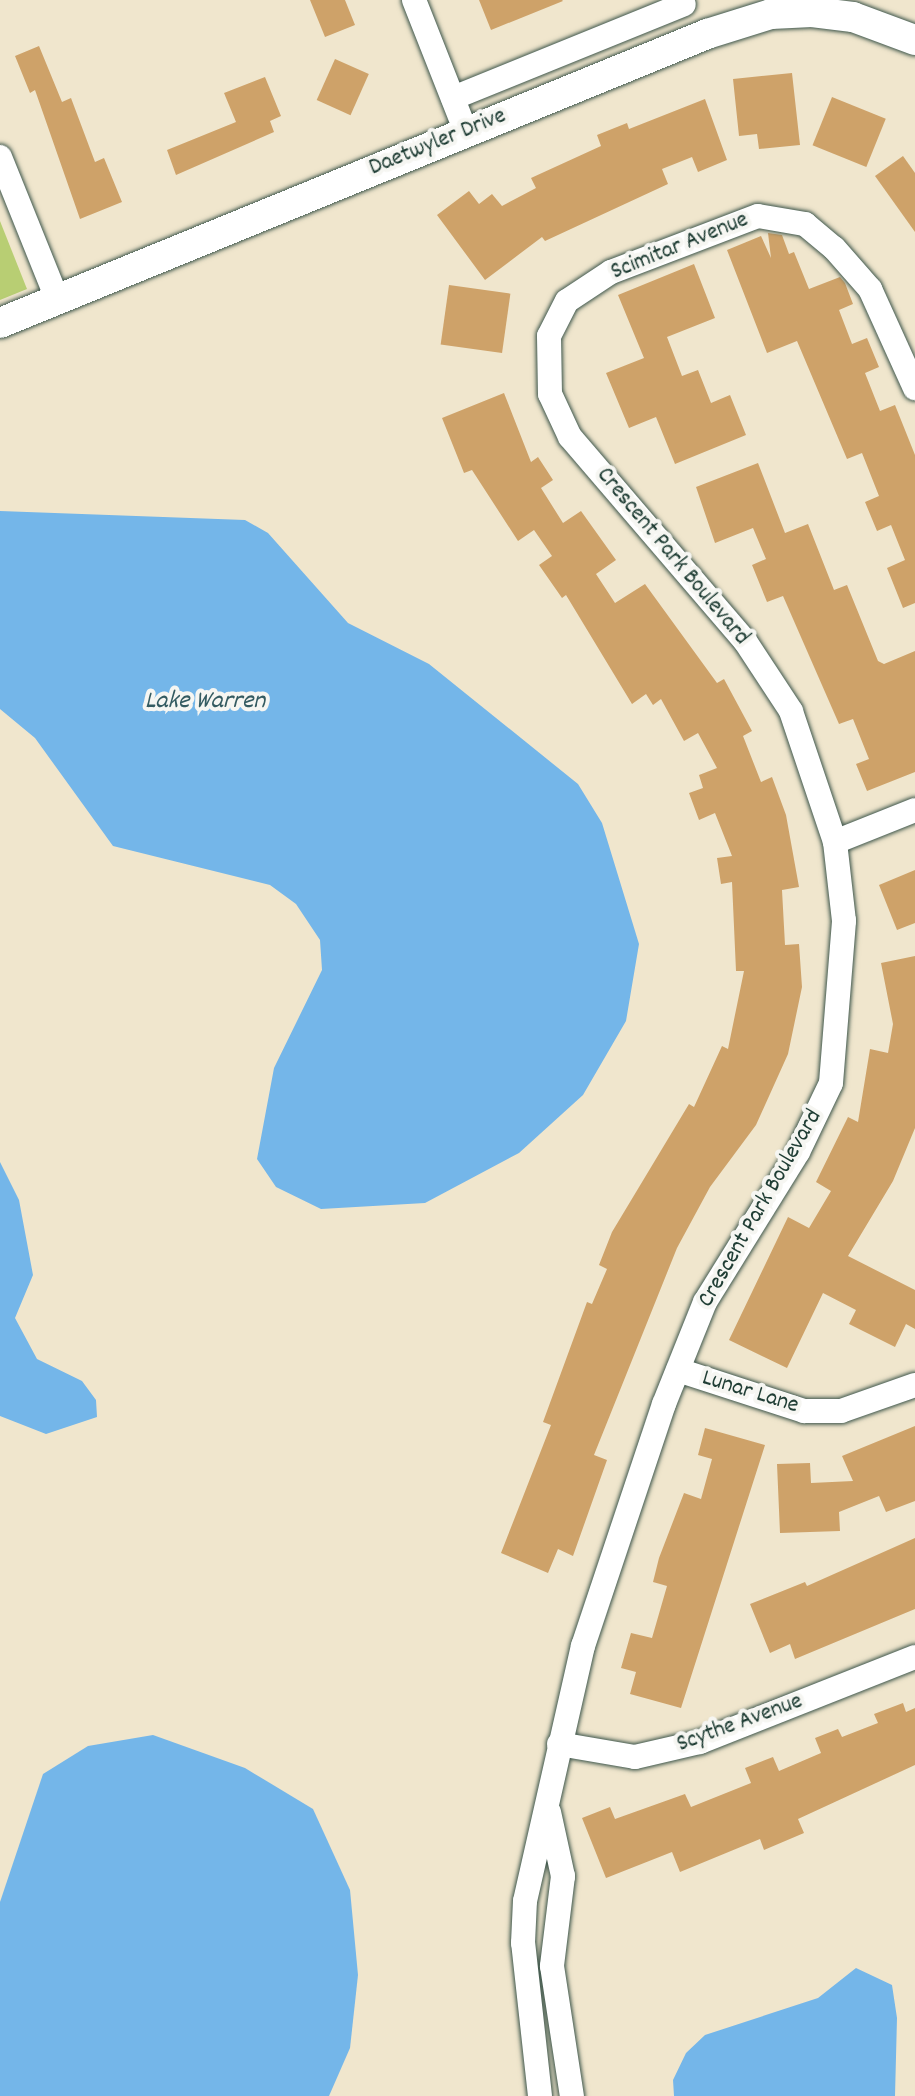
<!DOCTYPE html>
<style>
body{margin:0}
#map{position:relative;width:915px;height:2096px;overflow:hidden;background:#f0e6cd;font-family:Dekko,sans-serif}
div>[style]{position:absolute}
.green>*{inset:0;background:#b8ce73}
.water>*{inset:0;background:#74b6e9}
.building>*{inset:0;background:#cea269;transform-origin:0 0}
.roads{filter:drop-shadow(0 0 2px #3e564b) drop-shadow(0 0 2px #3e564b)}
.minor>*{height:24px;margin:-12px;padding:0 12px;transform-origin:12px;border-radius:12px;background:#fff}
.tertiary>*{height:30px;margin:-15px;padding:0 15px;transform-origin:15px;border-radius:15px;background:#fff}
span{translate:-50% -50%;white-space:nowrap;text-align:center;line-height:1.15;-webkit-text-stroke:8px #f6f6f2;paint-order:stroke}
.street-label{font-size:24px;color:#1f3d34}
.water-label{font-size:26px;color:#345b61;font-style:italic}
</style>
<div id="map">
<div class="green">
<div style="clip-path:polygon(0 221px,27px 289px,0 300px)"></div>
</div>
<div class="water">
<div style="clip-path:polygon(0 511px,245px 520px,268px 533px,348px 623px,429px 664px,578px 784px,602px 823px,639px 944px,626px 1021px,583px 1095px,519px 1153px,425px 1203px,321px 1209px,276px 1187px,257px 1159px,274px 1068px,322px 970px,320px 940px,296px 904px,270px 885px,113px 846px,35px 738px,0 709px)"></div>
<div style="clip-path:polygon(0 1162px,19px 1200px,33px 1275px,15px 1318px,37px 1359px,82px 1381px,96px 1400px,97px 1417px,46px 1434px,0 1416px)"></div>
<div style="clip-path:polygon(153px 1735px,245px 1768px,313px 1809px,350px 1890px,358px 1975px,350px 2048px,329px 2096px,0 2096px,0 1902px,43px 1774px,88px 1746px)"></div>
<div style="clip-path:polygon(856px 1968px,892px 1985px,897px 2018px,895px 2096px,674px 2096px,673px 2080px,686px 2053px,705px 2035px,818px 1998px)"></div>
</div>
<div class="building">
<div style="clip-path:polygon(310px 0,345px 0,355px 25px,325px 37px)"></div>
<div style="clip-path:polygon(479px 0,562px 0,563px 1px,491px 30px)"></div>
<div style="clip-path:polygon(39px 46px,62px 102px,71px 98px,95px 162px,104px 158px,122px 202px,80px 219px,35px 90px,30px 93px,15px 56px)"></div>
<div style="left:335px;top:59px;width:37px;height:45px;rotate:24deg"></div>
<div style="clip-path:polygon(792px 73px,800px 145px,759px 149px,757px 134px,739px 136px,733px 79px)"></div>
<div style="clip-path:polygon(265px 77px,281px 116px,270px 121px,274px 132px,176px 175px,167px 150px,236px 122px,224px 93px)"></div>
<div style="left:832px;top:97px;width:58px;height:52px;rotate:22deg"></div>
<div style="clip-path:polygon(705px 99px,727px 160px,698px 172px,692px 157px,662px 169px,668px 184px,545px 241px,542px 237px,485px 280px,437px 215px,469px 191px,479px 204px,492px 194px,502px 206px,536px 188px,531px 178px,601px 146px,597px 135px,627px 123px,629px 129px)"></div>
<div style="clip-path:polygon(903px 156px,915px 173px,915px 232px,875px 176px)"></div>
<div style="clip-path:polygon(768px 233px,782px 235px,789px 254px,794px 252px,809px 289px,840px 277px,845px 283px,853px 304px,839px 310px,852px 344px,867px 338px,879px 367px,865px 373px,880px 411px,895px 405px,915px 455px,915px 603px,903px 608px,887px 568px,905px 560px,891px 525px,877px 531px,865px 502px,879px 496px,862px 453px,847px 459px,797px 341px,767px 353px,727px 250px,761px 236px,771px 258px)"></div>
<div style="clip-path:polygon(694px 264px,715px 318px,667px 337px,682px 376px,698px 370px,711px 403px,730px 395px,746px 435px,675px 464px,656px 417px,629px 428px,606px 373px,644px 358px,618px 295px)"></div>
<div style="left:449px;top:285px;width:62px;height:60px;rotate:8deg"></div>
<div style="clip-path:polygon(504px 393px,531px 462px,538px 457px,553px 480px,541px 488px,563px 523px,581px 511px,616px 560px,596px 574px,615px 603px,645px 584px,717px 683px,724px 679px,752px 731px,743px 736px,761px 782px,772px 777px,786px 815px,799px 887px,782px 890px,785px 945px,799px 944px,802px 987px,788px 1054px,756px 1125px,710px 1187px,677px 1248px,594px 1455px,607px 1460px,573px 1556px,558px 1549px,548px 1573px,501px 1553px,551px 1425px,543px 1422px,587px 1302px,592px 1304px,607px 1269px,599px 1265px,612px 1232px,689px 1104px,694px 1107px,722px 1046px,728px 1049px,744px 971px,736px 971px,732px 882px,721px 884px,717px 858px,732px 856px,715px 813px,699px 820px,689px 793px,703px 788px,699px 775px,717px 768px,698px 733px,684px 741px,661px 699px,653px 705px,646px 694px,632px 704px,566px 595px,562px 598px,539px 565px,552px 556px,534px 530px,518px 541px,472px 470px,464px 473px,442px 418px)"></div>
<div style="clip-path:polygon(758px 463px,785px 533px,808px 524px,834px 590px,847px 585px,878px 661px,884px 664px,915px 651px,915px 772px,867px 791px,856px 764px,869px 759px,853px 719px,839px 724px,783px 596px,767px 602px,752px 565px,766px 559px,753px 528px,715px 543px,696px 487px)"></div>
<div style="clip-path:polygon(915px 870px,915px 923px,897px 930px,879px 885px)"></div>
<div style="clip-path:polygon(915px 956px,915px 1128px,893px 1181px,848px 1256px,915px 1290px,915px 1329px,906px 1324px,895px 1347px,849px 1324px,856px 1310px,823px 1293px,787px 1368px,729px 1340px,788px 1217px,809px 1228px,831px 1191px,816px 1182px,848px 1117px,858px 1122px,870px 1049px,888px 1053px,893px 1024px,881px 963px)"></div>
<div style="clip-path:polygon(915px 1426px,915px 1501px,886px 1512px,879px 1496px,839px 1512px,840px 1531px,780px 1533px,777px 1464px,810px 1463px,811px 1483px,853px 1481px,842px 1456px)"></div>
<div style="clip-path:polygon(705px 1428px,765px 1445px,681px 1708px,630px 1694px,636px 1672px,621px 1668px,631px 1633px,652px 1638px,667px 1586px,653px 1582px,659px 1558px,684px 1493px,701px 1499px,712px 1459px,698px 1455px)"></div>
<div style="clip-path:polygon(915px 1538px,915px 1609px,795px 1659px,790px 1644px,770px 1653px,750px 1604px,805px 1582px,807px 1586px)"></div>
<div style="clip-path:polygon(903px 1703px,906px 1712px,915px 1708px,915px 1765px,798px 1819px,804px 1833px,764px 1850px,760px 1839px,680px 1872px,672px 1852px,606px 1878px,582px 1818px,610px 1807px,615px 1819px,685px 1794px,691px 1807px,751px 1783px,745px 1768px,773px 1757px,779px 1771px,821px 1753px,815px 1738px,838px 1729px,842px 1737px,878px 1723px,874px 1714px)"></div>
</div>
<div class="roads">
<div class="minor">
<div style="left:414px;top:0;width:142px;rotate:68.5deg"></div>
<div style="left:453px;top:98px;width:249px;rotate:-22.1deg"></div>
<div style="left:0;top:157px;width:153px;rotate:68.1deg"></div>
<div style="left:835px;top:842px;width:86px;rotate:-21.8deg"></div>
<div style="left:678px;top:1370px;width:133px;rotate:18deg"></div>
<div style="left:804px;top:1411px;width:37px"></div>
<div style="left:841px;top:1411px;width:78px;rotate:-19.4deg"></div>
<div style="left:559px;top:1744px;width:77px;rotate:9.7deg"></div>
<div style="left:635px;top:1757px;width:67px;rotate:-13deg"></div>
<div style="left:700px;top:1742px;width:231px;rotate:-21.6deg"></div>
<div style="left:549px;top:1812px;width:66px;rotate:77.7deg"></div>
<div style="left:563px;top:1876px;width:91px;rotate:97deg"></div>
<div style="left:552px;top:1966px;width:132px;rotate:81.3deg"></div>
<div style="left:540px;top:2096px;width:154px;rotate:-96.3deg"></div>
<div style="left:523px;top:1943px;width:42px;rotate:-87.3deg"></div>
<div style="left:525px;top:1901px;width:262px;rotate:-77.2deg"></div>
<div style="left:583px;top:1646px;width:255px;rotate:-71.5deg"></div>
<div style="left:664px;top:1404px;width:110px;rotate:-68.1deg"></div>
<div style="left:705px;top:1302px;width:176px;rotate:-58.2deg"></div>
<div style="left:798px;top:1152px;width:76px;rotate:-64.4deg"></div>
<div style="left:831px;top:1083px;width:163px;rotate:-85.4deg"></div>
<div style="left:844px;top:921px;width:80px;rotate:-96.5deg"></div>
<div style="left:835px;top:842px;width:138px;rotate:-108.6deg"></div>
<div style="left:791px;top:711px;width:84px;rotate:-123.3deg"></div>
<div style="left:745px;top:641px;width:269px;rotate:-130.6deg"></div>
<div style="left:570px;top:437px;width:47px;rotate:-114.9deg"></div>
<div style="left:550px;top:394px;width:58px;rotate:-91deg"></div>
<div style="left:549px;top:336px;width:39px;rotate:-63deg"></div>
<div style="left:567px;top:301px;width:53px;rotate:-33.4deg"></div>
<div style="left:611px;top:272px;width:157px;rotate:-20.9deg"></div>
<div style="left:758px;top:216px;width:48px;rotate:9.7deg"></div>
<div style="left:805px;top:224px;width:38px;rotate:40deg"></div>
<div style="left:834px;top:248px;width:55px;rotate:48.7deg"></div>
<div style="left:870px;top:289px;width:109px;rotate:65.6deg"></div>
</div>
<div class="tertiary">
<div style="left:0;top:323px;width:764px;rotate:-22.23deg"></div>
<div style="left:707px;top:34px;width:67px;rotate:-17.4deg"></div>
<div style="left:771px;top:14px;width:41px;rotate:-2.8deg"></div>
<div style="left:812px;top:12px;width:41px;rotate:7deg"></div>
<div style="left:853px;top:17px;width:66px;rotate:20.4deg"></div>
</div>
</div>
<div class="street-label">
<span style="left:438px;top:143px;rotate:-22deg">Daetwyler Drive</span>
<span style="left:680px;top:247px;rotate:-22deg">Scimitar Avenue</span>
<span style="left:672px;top:557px;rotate:50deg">Crescent Park Boulevard</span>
<span style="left:761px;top:1209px;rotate:-60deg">Crescent Park Boulevard</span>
<span style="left:750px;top:1393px;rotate:17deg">Lunar Lane</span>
<span style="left:740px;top:1724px;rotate:-20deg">Scythe Avenue</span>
</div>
<div class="water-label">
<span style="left:205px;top:702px">Lake Warren</span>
</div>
</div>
